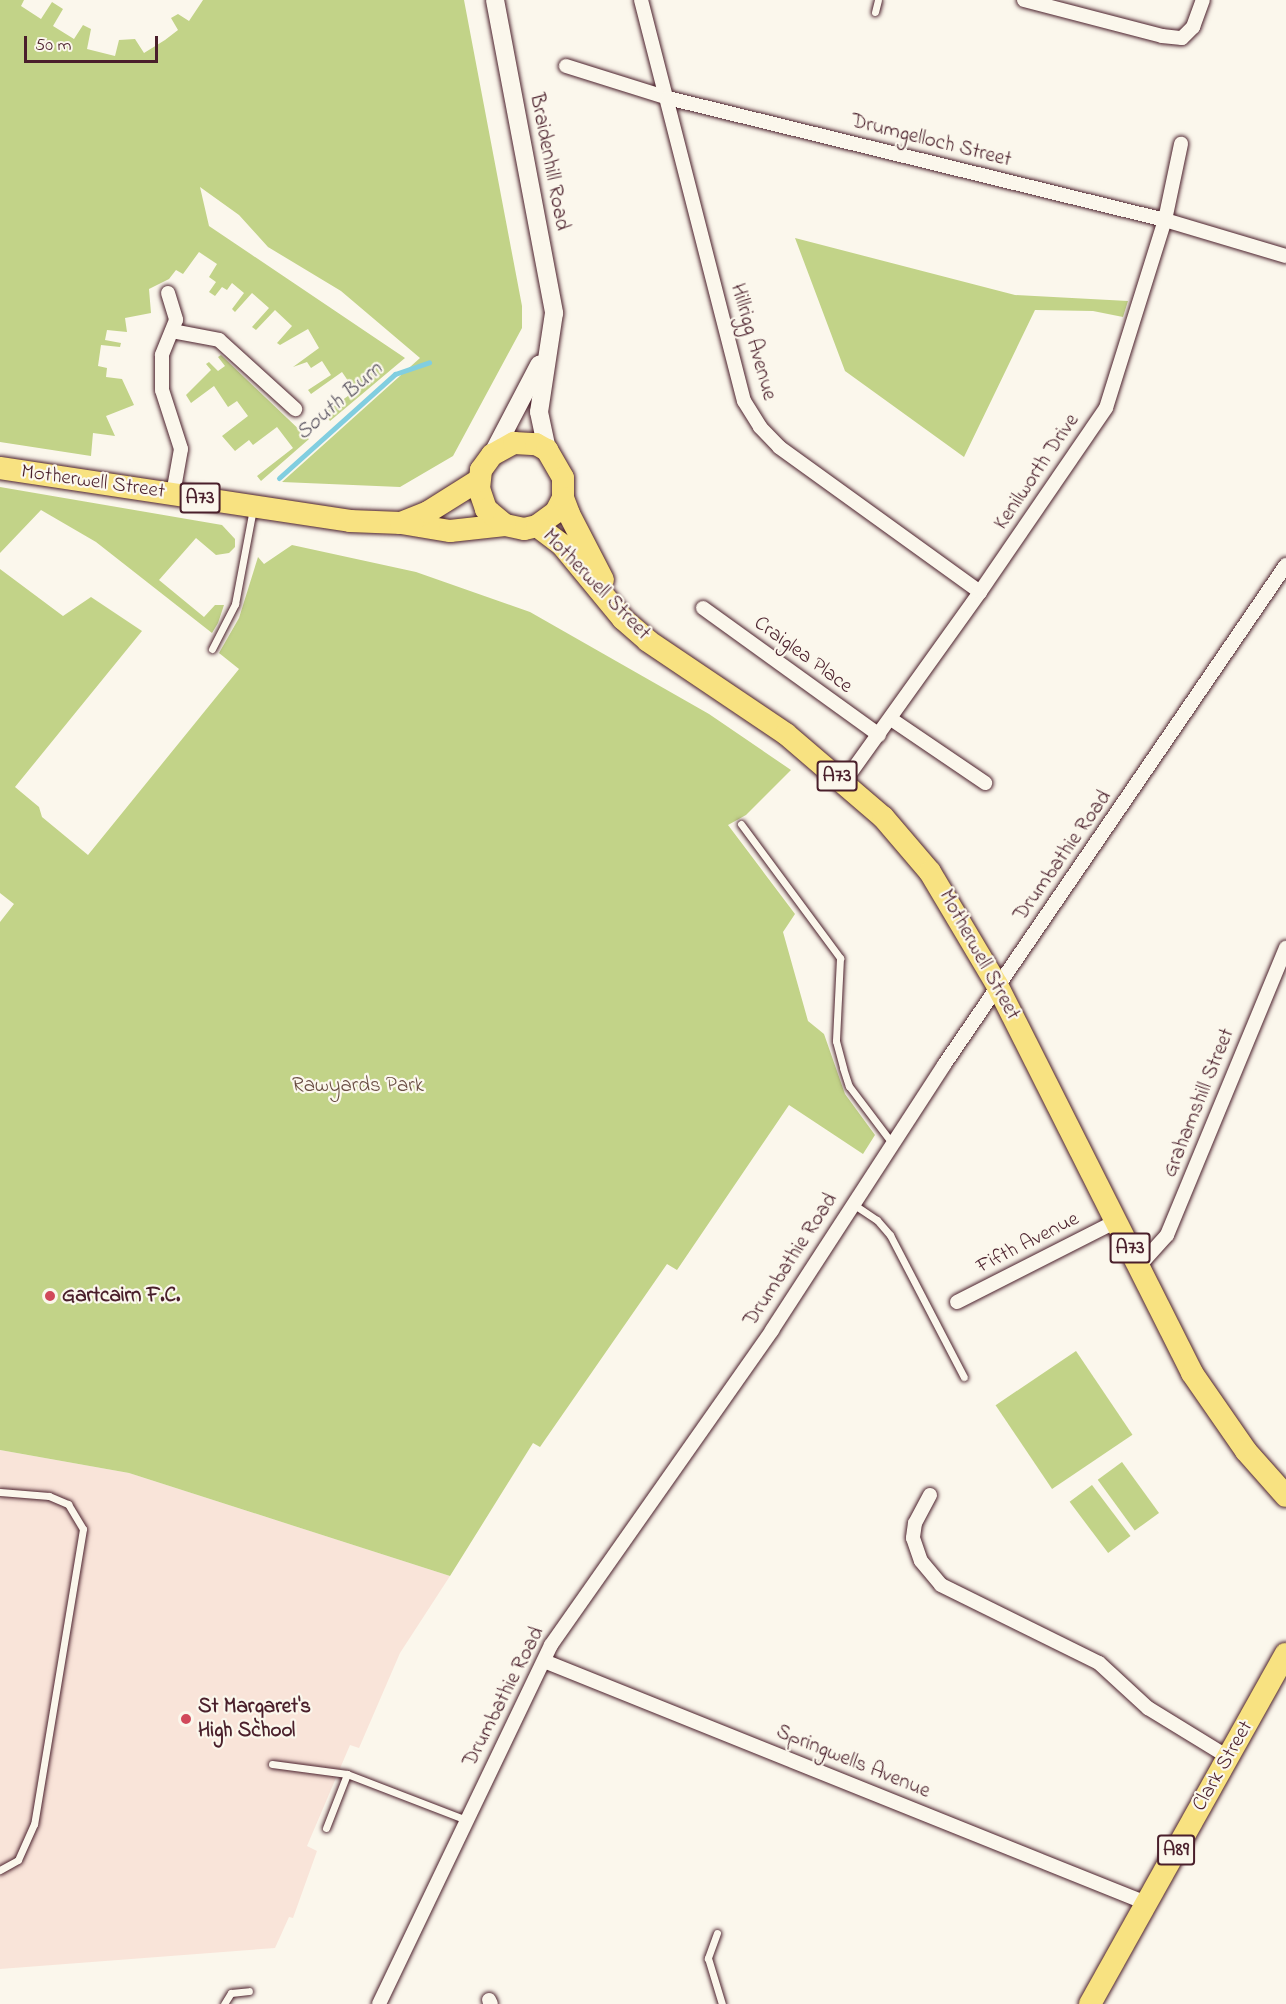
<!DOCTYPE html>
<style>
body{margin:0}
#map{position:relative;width:1286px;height:2004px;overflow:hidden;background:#fbf7ec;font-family:"Indie Flower",sans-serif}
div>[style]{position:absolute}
.built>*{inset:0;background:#f9e4d9}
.green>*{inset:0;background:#c2d388;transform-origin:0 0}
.stream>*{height:5px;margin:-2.5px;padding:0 2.5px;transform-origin:2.5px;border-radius:2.5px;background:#81cee0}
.roads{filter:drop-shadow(0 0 2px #4a1f2b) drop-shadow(0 0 2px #4a1f2b)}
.service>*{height:7px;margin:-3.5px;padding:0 3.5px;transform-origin:3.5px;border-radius:3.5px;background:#fbf7ec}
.minor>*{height:14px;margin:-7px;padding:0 7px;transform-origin:7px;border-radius:7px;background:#fbf7ec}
.tertiary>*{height:18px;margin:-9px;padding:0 9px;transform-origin:9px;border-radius:9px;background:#fbf7ec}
.primary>*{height:22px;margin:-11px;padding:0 11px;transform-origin:11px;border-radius:11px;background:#f8e281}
.dots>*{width:16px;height:16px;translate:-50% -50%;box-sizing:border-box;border:3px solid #fbf7ec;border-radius:50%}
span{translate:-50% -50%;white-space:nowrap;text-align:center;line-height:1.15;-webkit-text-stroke:4.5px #fbf7ec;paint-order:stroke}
.shield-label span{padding:2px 4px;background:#fbf7ec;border:2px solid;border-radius:4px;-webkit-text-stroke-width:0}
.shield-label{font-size:20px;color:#4a1f2b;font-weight:700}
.street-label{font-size:21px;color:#4a1f2b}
.park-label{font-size:21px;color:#684c42}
.poi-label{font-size:21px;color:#4a1f2b;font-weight:700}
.left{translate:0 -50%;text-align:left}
.water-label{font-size:22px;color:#5a5461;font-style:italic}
.scale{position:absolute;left:24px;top:36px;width:134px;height:27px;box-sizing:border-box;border:3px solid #4a1f2b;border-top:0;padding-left:8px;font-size:18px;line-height:21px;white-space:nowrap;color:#4a1f2b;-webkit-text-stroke:4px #fbf7ec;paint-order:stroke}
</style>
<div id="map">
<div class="built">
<div style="clip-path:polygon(0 1450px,129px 1473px,450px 1576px,400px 1653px,359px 1748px,350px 1745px,307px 1846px,317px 1851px,293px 1918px,289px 1917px,275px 1948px,0 1969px)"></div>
</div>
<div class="green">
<div style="clip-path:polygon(0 0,24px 0,21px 6px,41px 19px,52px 2px,63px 9px,53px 26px,74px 39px,83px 25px,91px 29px,87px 49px,115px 56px,119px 40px,135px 39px,144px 53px,165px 40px,178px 30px,171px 18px,178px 14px,189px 21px,203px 0,464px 0,522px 306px,522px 328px,453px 456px,400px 487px,282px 482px,420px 358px,341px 291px,268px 247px,239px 215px,200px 187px,209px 226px,405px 358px,330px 421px,324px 413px,355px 391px,342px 372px,311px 394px,308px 390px,331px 375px,322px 361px,311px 368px,307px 362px,293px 367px,319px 348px,308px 329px,280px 345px,277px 343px,292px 326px,275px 310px,256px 330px,252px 327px,269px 308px,252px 293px,235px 312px,232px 309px,244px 293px,232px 283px,227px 290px,222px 287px,215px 296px,209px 292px,216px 282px,209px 277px,217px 264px,199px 252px,183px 274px,176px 270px,169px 279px,149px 289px,151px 313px,125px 318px,127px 332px,107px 330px,105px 340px,121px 343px,120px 347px,101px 345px,98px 366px,107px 368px,106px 377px,122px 379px,134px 405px,106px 416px,115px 436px,93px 433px,91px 456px,0 442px)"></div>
<div style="clip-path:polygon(795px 238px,1015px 295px,1128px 301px,1123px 317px,1093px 311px,1035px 310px,964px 457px,845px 371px)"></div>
<div style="clip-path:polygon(221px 355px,309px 439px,261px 481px,257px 476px,293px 448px,277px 427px,253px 445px,249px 440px,235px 451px,222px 436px,248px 416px,237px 401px,228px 407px,214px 386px,191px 403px,186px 395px,211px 370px,206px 364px,209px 362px,218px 371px,225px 366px,218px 357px)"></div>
<div style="clip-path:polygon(0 487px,222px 525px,235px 539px,235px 547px,229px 553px,216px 555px,196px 538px,159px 580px,204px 617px,215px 605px,224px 605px,218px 623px,212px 633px,96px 542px,41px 510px,0 553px)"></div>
<div style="clip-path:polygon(292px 545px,416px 572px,530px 612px,709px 714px,791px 770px,746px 815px,728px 825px,795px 914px,783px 932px,808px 1021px,824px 1034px,845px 1094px,875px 1135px,863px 1154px,789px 1105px,677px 1270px,667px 1264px,540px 1447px,533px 1443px,450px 1576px,129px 1473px,0 1450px,0 922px,14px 904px,0 893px,0 569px,63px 616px,91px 597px,142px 631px,15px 787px,39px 807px,42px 817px,88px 855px,239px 669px,219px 653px,239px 618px,258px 557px,264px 564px)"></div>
<div style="left:1076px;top:1351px;width:101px;height:97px;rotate:56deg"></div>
<div style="left:1122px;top:1462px;width:63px;height:30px;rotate:54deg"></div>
<div style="left:1092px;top:1485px;width:64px;height:28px;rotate:53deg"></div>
</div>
<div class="stream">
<div style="left:279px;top:478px;width:156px;rotate:-41.9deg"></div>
<div style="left:395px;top:374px;width:36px;rotate:-19deg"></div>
</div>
<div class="roads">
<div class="service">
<div style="left:875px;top:12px;width:12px;rotate:-76deg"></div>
<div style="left:212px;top:649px;width:51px;rotate:-62.9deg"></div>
<div style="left:235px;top:604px;width:97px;rotate:-79.3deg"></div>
<div style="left:741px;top:824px;width:167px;rotate:53.5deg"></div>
<div style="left:840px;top:958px;width:83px;rotate:92.8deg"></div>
<div style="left:836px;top:1041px;width:28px;rotate:75deg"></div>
<div style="left:843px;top:1068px;width:19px;rotate:72deg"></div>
<div style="left:849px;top:1086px;width:71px;rotate:53deg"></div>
<div style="left:853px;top:1204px;width:29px;rotate:34deg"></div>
<div style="left:877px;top:1220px;width:20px;rotate:49deg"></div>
<div style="left:890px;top:1235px;width:160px;rotate:62.5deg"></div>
<div style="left:0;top:1492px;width:49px;rotate:4.7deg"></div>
<div style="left:49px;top:1496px;width:21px;rotate:23deg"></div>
<div style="left:68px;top:1504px;width:29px;rotate:59deg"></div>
<div style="left:83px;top:1529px;width:299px;rotate:99.4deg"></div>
<div style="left:34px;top:1824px;width:39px;rotate:114deg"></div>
<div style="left:18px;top:1860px;width:21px;rotate:151deg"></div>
<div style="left:272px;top:1764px;width:76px;rotate:7.6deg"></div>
<div style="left:326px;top:1828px;width:58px;rotate:-68.7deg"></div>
<div style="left:347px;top:1774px;width:128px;rotate:21.1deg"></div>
<div style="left:717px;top:1933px;width:27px;rotate:110deg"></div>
<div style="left:708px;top:1958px;width:48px;rotate:73.1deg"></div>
<div style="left:224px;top:2004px;width:13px;rotate:-58deg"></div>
<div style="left:231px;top:1993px;width:18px;rotate:-6deg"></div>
</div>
<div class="minor">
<div style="left:641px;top:0;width:414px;rotate:75.6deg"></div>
<div style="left:744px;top:401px;width:31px;rotate:58deg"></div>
<div style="left:760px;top:427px;width:28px;rotate:46deg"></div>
<div style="left:779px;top:447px;width:248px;rotate:35.8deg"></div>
<div style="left:1024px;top:0;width:143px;rotate:14.6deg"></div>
<div style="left:1162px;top:36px;width:20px;rotate:6deg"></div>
<div style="left:1182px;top:38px;width:16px;rotate:-45deg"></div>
<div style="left:1193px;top:27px;width:29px;rotate:-70deg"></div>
<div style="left:566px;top:66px;width:107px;rotate:17.4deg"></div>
<div style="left:668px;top:98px;width:512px;rotate:13.79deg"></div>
<div style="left:1165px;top:220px;width:126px;rotate:16.6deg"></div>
<div style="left:168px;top:293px;width:28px;rotate:73deg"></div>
<div style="left:176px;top:320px;width:38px;rotate:112deg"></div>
<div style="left:162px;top:355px;width:35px;rotate:90deg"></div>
<div style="left:162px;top:390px;width:62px;rotate:72.1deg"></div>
<div style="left:181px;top:449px;width:46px;rotate:100.1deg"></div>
<div style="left:172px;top:331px;width:48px;rotate:10.8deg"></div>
<div style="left:219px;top:340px;width:103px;rotate:42.2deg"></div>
<div style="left:703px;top:608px;width:217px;rotate:35.8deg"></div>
<div style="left:891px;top:719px;width:114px;rotate:34.2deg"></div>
<div style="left:844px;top:782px;width:234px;rotate:-54.4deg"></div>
<div style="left:980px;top:592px;width:223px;rotate:-55.6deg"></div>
<div style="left:1106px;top:408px;width:197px;rotate:-72.6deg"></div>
<div style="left:1165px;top:220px;width:78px;rotate:-78.1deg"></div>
<div style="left:1139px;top:1266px;width:42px;rotate:-47.9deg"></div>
<div style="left:1167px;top:1235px;width:311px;rotate:-67.5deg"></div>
<div style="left:957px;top:1302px;width:179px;rotate:-26.9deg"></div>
<div style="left:930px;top:1495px;width:32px;rotate:118deg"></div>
<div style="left:915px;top:1523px;width:15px;rotate:98deg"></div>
<div style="left:913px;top:1538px;width:24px;rotate:71deg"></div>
<div style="left:921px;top:1561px;width:31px;rotate:50deg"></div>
<div style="left:941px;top:1585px;width:176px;rotate:26.3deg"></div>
<div style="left:1099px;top:1663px;width:67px;rotate:42.6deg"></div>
<div style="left:1148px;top:1708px;width:94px;rotate:31.5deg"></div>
<div style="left:544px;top:1661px;width:649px;rotate:21.9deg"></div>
<div style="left:489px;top:2000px;width:4px;rotate:63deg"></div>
<div style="left:379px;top:2004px;width:398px;rotate:-64.4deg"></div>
<div style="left:551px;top:1645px;width:385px;rotate:-54.9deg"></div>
<div style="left:772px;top:1330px;width:316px;rotate:-57deg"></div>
<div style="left:944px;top:1065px;width:606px;rotate:-55.63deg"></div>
</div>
<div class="tertiary">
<div style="left:495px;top:0;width:319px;rotate:79.3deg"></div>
<div style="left:554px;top:313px;width:100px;rotate:98.6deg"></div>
<div style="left:539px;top:412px;width:39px;rotate:78deg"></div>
<div style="left:492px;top:455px;width:102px;rotate:-62.4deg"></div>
</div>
<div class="primary">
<div style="left:0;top:468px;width:354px;rotate:8.6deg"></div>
<div style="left:350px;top:521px;width:51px;rotate:2.2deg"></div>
<div style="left:401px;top:523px;width:50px;rotate:9.3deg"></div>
<div style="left:450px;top:531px;width:55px;rotate:-6.2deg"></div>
<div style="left:563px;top:498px;width:16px;rotate:117deg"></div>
<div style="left:556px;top:512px;width:24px;rotate:144deg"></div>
<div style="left:537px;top:526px;width:13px;rotate:167deg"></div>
<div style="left:524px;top:529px;width:19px;rotate:-168deg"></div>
<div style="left:505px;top:525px;width:25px;rotate:-140deg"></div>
<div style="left:486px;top:509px;width:21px;rotate:-109deg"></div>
<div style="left:479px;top:489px;width:19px;rotate:-84deg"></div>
<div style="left:481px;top:470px;width:19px;rotate:-54deg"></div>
<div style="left:492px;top:455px;width:25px;rotate:-29deg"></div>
<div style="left:514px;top:443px;width:22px;rotate:3deg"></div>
<div style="left:536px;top:444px;width:13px;rotate:29deg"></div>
<div style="left:547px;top:450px;width:32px;rotate:60deg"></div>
<div style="left:563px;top:478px;width:20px;rotate:90deg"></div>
<div style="left:563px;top:498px;width:17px;rotate:69deg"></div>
<div style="left:569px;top:514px;width:74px;rotate:62.7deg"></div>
<div style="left:401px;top:523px;width:29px;rotate:-22deg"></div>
<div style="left:428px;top:512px;width:60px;rotate:-32.1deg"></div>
<div style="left:537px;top:526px;width:31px;rotate:37deg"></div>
<div style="left:562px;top:545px;width:96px;rotate:50.5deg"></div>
<div style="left:623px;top:619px;width:33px;rotate:41deg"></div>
<div style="left:648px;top:641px;width:166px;rotate:34deg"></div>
<div style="left:786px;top:734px;width:128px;rotate:40.6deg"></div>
<div style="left:883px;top:817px;width:72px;rotate:49.5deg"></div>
<div style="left:930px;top:872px;width:131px;rotate:59.3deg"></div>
<div style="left:997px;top:985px;width:434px;rotate:63.3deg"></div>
<div style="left:1192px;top:1373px;width:95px;rotate:55.3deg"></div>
<div style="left:1246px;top:1451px;width:60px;rotate:48.4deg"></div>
<div style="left:1090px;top:2004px;width:401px;rotate:-60.8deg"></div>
</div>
</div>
<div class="dots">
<div style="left:50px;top:1296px;background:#d1495b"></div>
<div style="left:186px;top:1719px;background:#d1495b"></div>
</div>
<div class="shield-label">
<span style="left:200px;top:498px">A73</span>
<span style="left:837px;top:776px">A73</span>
<span style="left:1130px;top:1248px">A73</span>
<span style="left:1176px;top:1850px">A89</span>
</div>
<div class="street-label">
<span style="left:931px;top:141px;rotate:14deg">Drumgelloch Street</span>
<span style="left:549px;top:162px;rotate:79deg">Braidenhill Road</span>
<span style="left:753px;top:342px;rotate:74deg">Hillrigg Avenue</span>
<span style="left:1037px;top:472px;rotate:-56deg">Kenilworth Drive</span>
<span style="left:93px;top:482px;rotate:8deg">Motherwell Street</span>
<span style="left:596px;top:585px;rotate:46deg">Motherwell Street</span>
<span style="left:803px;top:655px;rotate:36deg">Craiglea Place</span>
<span style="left:1063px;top:856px;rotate:-55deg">Drumbathie Road</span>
<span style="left:979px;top:955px;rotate:61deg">Motherwell Street</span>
<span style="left:1199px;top:1103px;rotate:-68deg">Grahamshill Street</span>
<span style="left:1028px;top:1243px;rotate:-27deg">Fifth Avenue</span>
<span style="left:791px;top:1260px;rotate:-57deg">Drumbathie Road</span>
<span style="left:504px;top:1697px;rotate:-63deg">Drumbathie Road</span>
<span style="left:853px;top:1762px;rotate:22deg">Springwells Avenue</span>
<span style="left:1223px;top:1766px;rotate:-60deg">Clark Street</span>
</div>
<div class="park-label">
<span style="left:358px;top:1086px">Rawyards Park</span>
</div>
<div class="poi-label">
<span class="left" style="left:62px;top:1296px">Gartcairn F.C.</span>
<span class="left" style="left:198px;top:1719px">St Margaret's<br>High School</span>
</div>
<div class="water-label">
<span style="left:340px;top:402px;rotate:-41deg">South Burn</span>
</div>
<div class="scale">50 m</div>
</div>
